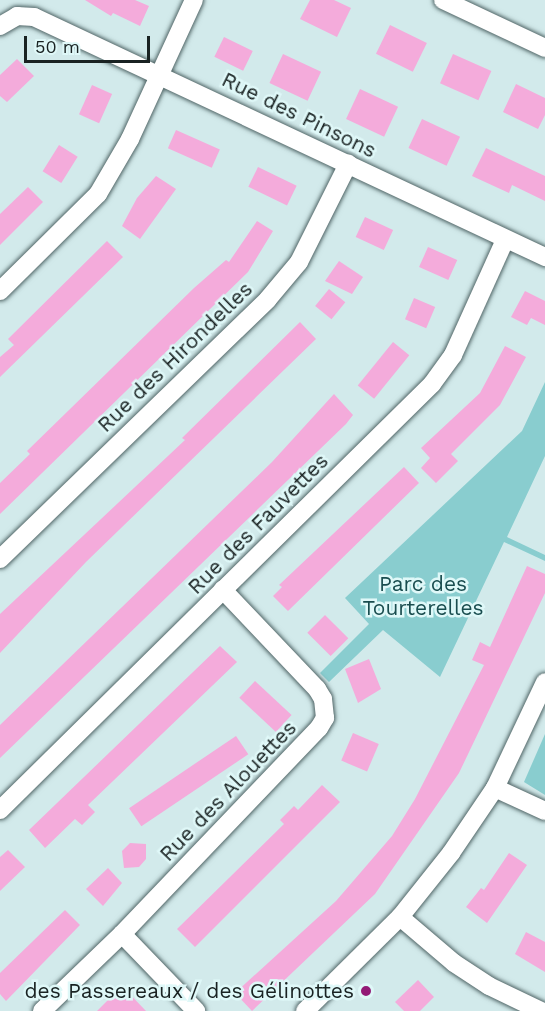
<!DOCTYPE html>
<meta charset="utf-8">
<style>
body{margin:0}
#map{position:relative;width:545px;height:1011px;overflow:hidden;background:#d2eaeb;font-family:"Work Sans",sans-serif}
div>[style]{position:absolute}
.green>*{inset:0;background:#89cdcf}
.building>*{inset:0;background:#f4abdb;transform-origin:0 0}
.roads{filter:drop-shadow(0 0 2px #506566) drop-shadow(0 0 2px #506566)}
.street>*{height:18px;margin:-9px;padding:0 9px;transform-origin:9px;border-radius:9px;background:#fff}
.dots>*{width:16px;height:16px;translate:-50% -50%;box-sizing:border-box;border:3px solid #dff8f8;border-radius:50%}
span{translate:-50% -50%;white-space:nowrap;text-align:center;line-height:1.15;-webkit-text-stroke:5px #dff8f8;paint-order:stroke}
.street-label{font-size:21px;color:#192222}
.park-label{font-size:21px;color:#194d4f}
.poi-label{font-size:21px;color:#192222}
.right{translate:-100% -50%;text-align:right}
.scale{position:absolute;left:24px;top:36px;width:126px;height:27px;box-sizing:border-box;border:3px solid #192222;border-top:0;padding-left:8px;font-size:18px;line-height:21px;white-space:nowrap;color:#192222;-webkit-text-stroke:4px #dff8f8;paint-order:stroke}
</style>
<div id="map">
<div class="green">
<div style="clip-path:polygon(545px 382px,545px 456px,507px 537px,545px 555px,545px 561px,504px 542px,440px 677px,383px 630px,329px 682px,320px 673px,369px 624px,345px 598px,522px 431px)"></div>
<div style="clip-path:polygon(545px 734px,545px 795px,524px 782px)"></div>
</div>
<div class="building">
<div style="clip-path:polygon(85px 0,135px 0,149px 6px,140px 26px,113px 13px,111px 16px)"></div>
<div style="clip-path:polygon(310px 0,334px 0,351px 8px,337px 37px,300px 19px)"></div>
<div style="left:390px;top:25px;width:41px;height:32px;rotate:26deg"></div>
<div style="left:224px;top:37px;width:32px;height:22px;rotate:26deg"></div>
<div style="left:283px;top:54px;width:42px;height:32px;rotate:25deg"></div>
<div style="left:453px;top:54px;width:42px;height:32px;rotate:24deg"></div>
<div style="clip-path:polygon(17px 59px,34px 76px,7px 102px,0 96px,0 75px)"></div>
<div style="clip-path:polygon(516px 84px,545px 98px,545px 115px,538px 129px,503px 112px)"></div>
<div style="left:92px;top:85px;width:22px;height:32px;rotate:24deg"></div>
<div style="left:360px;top:89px;width:42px;height:33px;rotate:25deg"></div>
<div style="left:422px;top:119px;width:42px;height:32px;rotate:25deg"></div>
<div style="left:176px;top:130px;width:48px;height:20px;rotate:24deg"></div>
<div style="left:59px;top:145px;width:22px;height:31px;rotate:32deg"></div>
<div style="clip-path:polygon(486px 148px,545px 176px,545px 201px,512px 185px,509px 193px,472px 176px)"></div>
<div style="left:258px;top:167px;width:43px;height:22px;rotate:26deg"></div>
<div style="clip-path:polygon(156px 176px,176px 189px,140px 239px,122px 226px,137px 198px)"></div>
<div style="clip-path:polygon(28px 187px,43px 202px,0 245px,0 214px)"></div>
<div style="left:365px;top:217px;width:31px;height:22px;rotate:25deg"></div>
<div style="clip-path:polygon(257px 221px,273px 231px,248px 272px,0 514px,0 483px,30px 454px,27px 451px,194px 288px,226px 260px,229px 262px)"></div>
<div style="clip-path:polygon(107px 241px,123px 257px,0 377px,0 357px,14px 345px,8px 339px)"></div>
<div style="left:428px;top:247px;width:32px;height:22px;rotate:24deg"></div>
<div style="clip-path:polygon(339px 261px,363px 277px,352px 294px,325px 281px)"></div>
<div style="left:329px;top:289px;width:21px;height:22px;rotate:39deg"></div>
<div style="clip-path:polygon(525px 291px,545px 301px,545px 325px,531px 318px,527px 325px,511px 317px)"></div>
<div style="left:414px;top:298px;width:23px;height:23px;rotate:23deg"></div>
<div style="clip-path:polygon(300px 322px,316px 339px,86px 562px,0 653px,0 614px,185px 440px,182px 438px)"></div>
<div style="left:393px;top:342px;width:21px;height:56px;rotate:39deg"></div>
<div style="clip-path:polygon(505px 346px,526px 357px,500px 405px,451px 454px,458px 461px,436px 483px,421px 468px,430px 458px,421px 448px,480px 393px)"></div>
<div style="clip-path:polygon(334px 394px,353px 415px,346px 424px,0 758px,0 725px,272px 462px)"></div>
<div style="clip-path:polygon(404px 467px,419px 483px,288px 611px,273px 596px,282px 587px,279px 585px)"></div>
<div style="clip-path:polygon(527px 566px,545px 574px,545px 593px,459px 773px,375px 894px,252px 1011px,235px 993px,336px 901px,392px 836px,415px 799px,484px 665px,472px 660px,480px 642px,490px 647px)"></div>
<div style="left:325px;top:615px;width:33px;height:25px;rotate:45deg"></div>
<div style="clip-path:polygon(220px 646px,237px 662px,88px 805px,95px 812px,82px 825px,75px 819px,45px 848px,29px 830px)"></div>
<div style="clip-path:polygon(369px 659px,381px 689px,358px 703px,345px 669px)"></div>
<div style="left:255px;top:681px;width:50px;height:23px;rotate:43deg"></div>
<div style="left:353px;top:733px;width:28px;height:30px;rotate:23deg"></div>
<div style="left:236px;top:736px;width:22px;height:129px;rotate:56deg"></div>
<div style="clip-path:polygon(322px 785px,340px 802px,195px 947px,177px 929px,284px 824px,280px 820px,294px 806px,298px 810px)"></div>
<div style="clip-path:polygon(130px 843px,146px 844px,146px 859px,139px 867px,124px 868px,122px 851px)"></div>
<div style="clip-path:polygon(8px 850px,25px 867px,0 891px,0 857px)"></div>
<div style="clip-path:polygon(509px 853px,527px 865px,487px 923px,466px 907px,481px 888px,484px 890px)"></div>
<div style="clip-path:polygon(108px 868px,122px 883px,103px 906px,86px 889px)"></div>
<div style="clip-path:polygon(65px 910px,80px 925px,6px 1001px,0 994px,0 973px)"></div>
<div style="clip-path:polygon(526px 932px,545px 942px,545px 972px,515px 954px)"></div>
<div style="clip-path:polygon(418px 980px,434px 997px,420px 1011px,404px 1011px,395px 1002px)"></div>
<div style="clip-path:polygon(122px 986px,146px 1011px,97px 1011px)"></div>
</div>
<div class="roads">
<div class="street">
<div style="left:443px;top:0;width:113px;rotate:25.2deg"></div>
<div style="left:0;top:26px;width:20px;rotate:-30deg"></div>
<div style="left:17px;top:16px;width:17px;rotate:3deg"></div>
<div style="left:34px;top:17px;width:565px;rotate:25.16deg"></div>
<div style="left:0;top:291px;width:138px;rotate:-44.7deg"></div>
<div style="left:98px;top:194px;width:64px;rotate:-59.8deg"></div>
<div style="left:130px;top:139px;width:153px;rotate:-65.3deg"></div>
<div style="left:0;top:559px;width:373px;rotate:-44.1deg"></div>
<div style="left:268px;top:299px;width:48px;rotate:-50deg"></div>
<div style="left:299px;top:262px;width:110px;rotate:-63.4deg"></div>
<div style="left:495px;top:788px;width:55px;rotate:24.7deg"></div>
<div style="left:0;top:810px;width:607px;rotate:-44.6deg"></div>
<div style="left:432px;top:384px;width:36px;rotate:-54deg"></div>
<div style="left:453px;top:355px;width:126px;rotate:-65.7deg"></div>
<div style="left:400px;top:917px;width:71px;rotate:40.4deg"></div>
<div style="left:454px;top:963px;width:42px;rotate:33.3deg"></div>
<div style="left:489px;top:986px;width:58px;rotate:25.7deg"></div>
<div style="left:122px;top:934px;width:107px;rotate:46.1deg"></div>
<div style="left:42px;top:1011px;width:111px;rotate:-43.9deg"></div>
<div style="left:122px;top:934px;width:285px;rotate:-46.3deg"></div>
<div style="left:319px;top:728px;width:12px;rotate:-59deg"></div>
<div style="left:325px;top:718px;width:19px;rotate:-96deg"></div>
<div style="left:323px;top:699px;width:12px;rotate:-121deg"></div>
<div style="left:317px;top:689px;width:137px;rotate:-133.5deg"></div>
<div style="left:305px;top:1011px;width:134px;rotate:-44.7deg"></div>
<div style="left:400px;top:917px;width:82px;rotate:-51.4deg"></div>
<div style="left:451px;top:853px;width:78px;rotate:-55.9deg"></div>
<div style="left:495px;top:788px;width:117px;rotate:-64.7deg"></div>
</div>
</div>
<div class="dots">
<div style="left:366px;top:991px;background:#921a76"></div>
</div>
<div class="street-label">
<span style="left:299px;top:115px;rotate:26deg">Rue des Pinsons</span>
<span style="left:175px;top:357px;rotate:-44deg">Rue des Hirondelles</span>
<span style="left:258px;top:524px;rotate:-45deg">Rue des Fauvettes</span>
<span style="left:228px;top:791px;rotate:-46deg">Rue des Alouettes</span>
</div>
<div class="park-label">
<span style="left:423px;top:596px">Parc des<br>Tourterelles</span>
</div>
<div class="poi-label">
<span class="right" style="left:354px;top:991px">des Passereaux / des Gélinottes</span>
</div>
<div class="scale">50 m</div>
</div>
